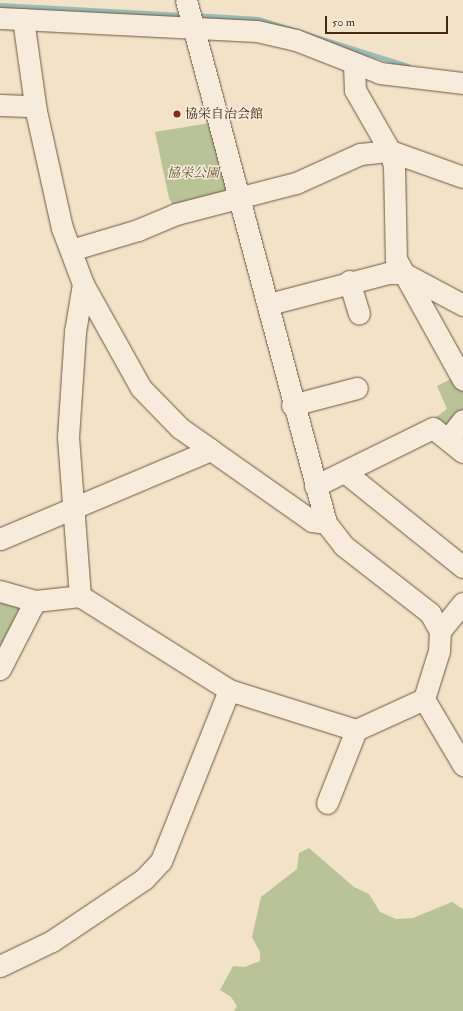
<!DOCTYPE html>
<meta charset="utf-8">
<style>
body{margin:0}
#map{position:relative;width:463px;height:1011px;overflow:hidden;background:#f2e2c8;font-family:"IM FELL Double Pica","Noto Serif JP",serif}
div>[style]{position:absolute}
.green>*{inset:0;background:#b9c397}
.stream>*{height:5px;margin:-2.5px;padding:0 2.5px;transform-origin:2.5px;border-radius:2.5px;background:#9bbdb7}
.roads{filter:drop-shadow(0 0 1px #71573c) drop-shadow(0 0 1px #71573c)}
.minor>*{height:21px;margin:-10.5px;padding:0 10.5px;transform-origin:10.5px;border-radius:10.5px;background:#f7ecdb}
.dots>*{width:11px;height:11px;translate:-50% -50%;box-sizing:border-box;border:2px solid #f7ecdb;border-radius:50%}
span{translate:-50% -50%;white-space:nowrap;text-align:center;line-height:1.15;-webkit-text-stroke:3px #f7ecdb;paint-order:stroke}
.poi-label{font-size:13px;color:#46290e}
.left{translate:0 -50%;text-align:left}
.park-label{font-size:13px;color:#635030;font-style:italic}
.scale{position:absolute;left:325px;top:16px;width:123px;height:18px;box-sizing:border-box;border:2px solid #46290e;border-top:0;padding-left:5px;font-size:12px;line-height:14px;white-space:nowrap;color:#46290e;-webkit-text-stroke:3px #f7ecdb;paint-order:stroke}
</style>
<div id="map">
<div class="green">
<div style="clip-path:polygon(210px 123px,229px 192px,175px 209px,169px 198px,155px 132px)"></div>
<div style="clip-path:polygon(453px 378px,463px 387px,463px 412px,450px 428px,432px 420px,447px 409px,437px 386px)"></div>
<div style="clip-path:polygon(0 596px,23px 609px,0 658px)"></div>
<div style="clip-path:polygon(309px 848px,354px 887px,369px 894px,380px 912px,396px 919px,413px 918px,452px 902px,463px 909px,463px 1011px,234px 1011px,237px 1006px,231px 997px,220px 990px,233px 966px,245px 967px,260px 961px,260px 952px,252px 937px,261px 897px,297px 869px,299px 853px)"></div>
</div>
<div class="stream">
<div style="left:0;top:5px;width:184px;rotate:3.1deg"></div>
<div style="left:194px;top:15px;width:64px;rotate:3.6deg"></div>
<div style="left:258px;top:19px;width:157px;rotate:17.4deg"></div>
</div>
<div class="roads">
<div class="minor">
<div style="left:186px;top:0;width:541px;rotate:75.01deg"></div>
<div style="left:326px;top:523px;width:29px;rotate:52deg"></div>
<div style="left:344px;top:546px;width:109px;rotate:37.9deg"></div>
<div style="left:430px;top:613px;width:21px;rotate:61deg"></div>
<div style="left:440px;top:631px;width:20px;rotate:93deg"></div>
<div style="left:439px;top:651px;width:50px;rotate:107.4deg"></div>
<div style="left:424px;top:699px;width:77px;rotate:59.4deg"></div>
<div style="left:0;top:18px;width:257px;rotate:2.9deg"></div>
<div style="left:257px;top:31px;width:40px;rotate:13deg"></div>
<div style="left:296px;top:40px;width:90px;rotate:21.4deg"></div>
<div style="left:380px;top:73px;width:84px;rotate:6.9deg"></div>
<div style="left:23px;top:19px;width:93px;rotate:82deg"></div>
<div style="left:36px;top:111px;width:120px;rotate:77.5deg"></div>
<div style="left:62px;top:228px;width:60px;rotate:69.4deg"></div>
<div style="left:83px;top:284px;width:119px;rotate:60.9deg"></div>
<div style="left:141px;top:388px;width:56px;rotate:45.7deg"></div>
<div style="left:180px;top:428px;width:38px;rotate:35deg"></div>
<div style="left:354px;top:64px;width:26px;rotate:88deg"></div>
<div style="left:355px;top:90px;width:70px;rotate:60.2deg"></div>
<div style="left:390px;top:151px;width:16px;rotate:75deg"></div>
<div style="left:394px;top:166px;width:93px;rotate:88.8deg"></div>
<div style="left:396px;top:259px;width:138px;rotate:61deg"></div>
<div style="left:0;top:105px;width:35px;rotate:2deg"></div>
<div style="left:71px;top:250px;width:70px;rotate:-16.6deg"></div>
<div style="left:138px;top:230px;width:41px;rotate:-22.8deg"></div>
<div style="left:176px;top:214px;width:124px;rotate:-14.5deg"></div>
<div style="left:296px;top:183px;width:70px;rotate:-24.4deg"></div>
<div style="left:360px;top:154px;width:30px;rotate:-6deg"></div>
<div style="left:390px;top:151px;width:77px;rotate:19.6deg"></div>
<div style="left:349px;top:281px;width:34px;rotate:73deg"></div>
<div style="left:83px;top:284px;width:49px;rotate:99.5deg"></div>
<div style="left:75px;top:332px;width:105px;rotate:93.8deg"></div>
<div style="left:68px;top:437px;width:159px;rotate:85.7deg"></div>
<div style="left:80px;top:596px;width:176px;rotate:32.2deg"></div>
<div style="left:229px;top:690px;width:133px;rotate:17.5deg"></div>
<div style="left:356px;top:730px;width:75px;rotate:-24.5deg"></div>
<div style="left:269px;top:304px;width:123px;rotate:-14.6deg"></div>
<div style="left:388px;top:273px;width:15px"></div>
<div style="left:403px;top:273px;width:68px;rotate:28.1deg"></div>
<div style="left:292px;top:405px;width:67px;rotate:-14.7deg"></div>
<div style="left:448px;top:439px;width:24px;rotate:-52deg"></div>
<div style="left:346px;top:473px;width:150px;rotate:38.8deg"></div>
<div style="left:315px;top:486px;width:131px;rotate:-26.2deg"></div>
<div style="left:433px;top:428px;width:38px;rotate:39deg"></div>
<div style="left:0;top:539px;width:229px;rotate:-22.9deg"></div>
<div style="left:211px;top:450px;width:123px;rotate:35.1deg"></div>
<div style="left:312px;top:521px;width:14px;rotate:8deg"></div>
<div style="left:0;top:591px;width:36px;rotate:16deg"></div>
<div style="left:440px;top:631px;width:36px;rotate:-51deg"></div>
<div style="left:0;top:669px;width:76px;rotate:-62.8deg"></div>
<div style="left:35px;top:601px;width:45px;rotate:-6.3deg"></div>
<div style="left:327px;top:803px;width:79px;rotate:-68.3deg"></div>
<div style="left:0;top:966px;width:58px;rotate:-25.7deg"></div>
<div style="left:52px;top:941px;width:111px;rotate:-34deg"></div>
<div style="left:144px;top:879px;width:25px;rotate:-47deg"></div>
<div style="left:161px;top:861px;width:184px;rotate:-68.3deg"></div>
</div>
</div>
<div class="dots">
<div style="left:177px;top:114px;background:#8f2418"></div>
</div>
<div class="poi-label">
<span class="left" style="left:185px;top:114px">協栄自治会館</span>
</div>
<div class="park-label">
<span style="left:193px;top:173px">協栄公園</span>
</div>
<div class="scale">50 m</div>
</div>
